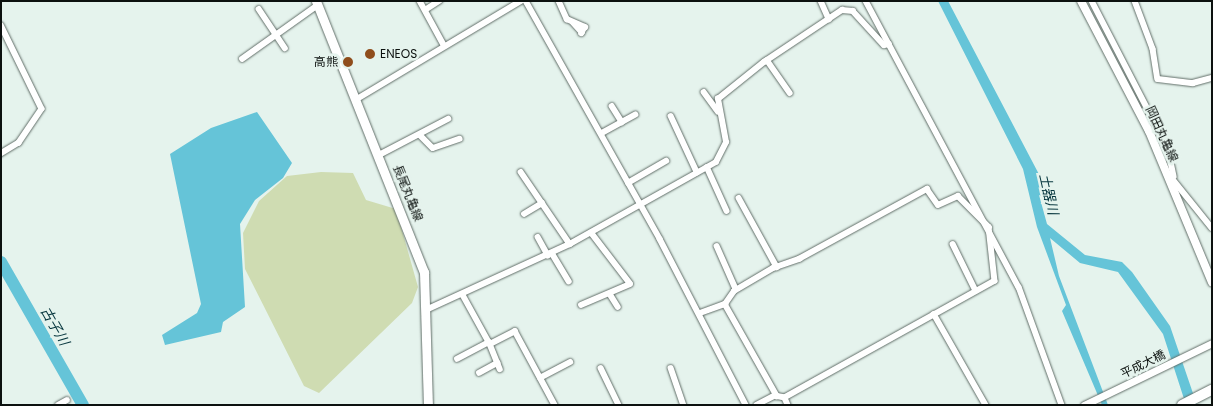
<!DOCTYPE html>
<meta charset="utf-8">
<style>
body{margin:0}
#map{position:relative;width:1213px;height:406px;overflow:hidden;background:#e5f3ed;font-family:Poppins,"Noto Sans JP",sans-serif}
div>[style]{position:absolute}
.green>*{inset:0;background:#cfdcb2}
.water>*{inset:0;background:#65c4d8}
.river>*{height:12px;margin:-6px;padding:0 6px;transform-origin:6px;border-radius:6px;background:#65c4d8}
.roads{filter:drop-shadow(0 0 1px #616e68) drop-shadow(0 0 1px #616e68)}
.minor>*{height:5.5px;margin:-2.75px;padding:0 2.75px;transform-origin:2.75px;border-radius:2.75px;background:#fff}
.tertiary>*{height:7px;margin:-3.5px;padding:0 3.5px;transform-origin:3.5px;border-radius:3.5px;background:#fff}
.secondary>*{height:8px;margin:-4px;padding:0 4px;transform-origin:4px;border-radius:4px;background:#fff}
.primary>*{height:9px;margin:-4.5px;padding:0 4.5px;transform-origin:4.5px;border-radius:4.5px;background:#fff}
.motorway>*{height:10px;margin:-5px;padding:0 5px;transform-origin:5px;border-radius:5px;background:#fff}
.dots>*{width:14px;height:14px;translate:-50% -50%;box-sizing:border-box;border:2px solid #e5f3ed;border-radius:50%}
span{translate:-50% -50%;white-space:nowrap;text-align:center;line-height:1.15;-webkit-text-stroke:5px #e5f3ed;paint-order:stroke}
.poi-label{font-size:12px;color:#0c110f}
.left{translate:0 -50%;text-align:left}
.right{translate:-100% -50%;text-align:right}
.street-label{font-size:12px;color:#0c110f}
.water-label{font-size:14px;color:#05353d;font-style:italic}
.frame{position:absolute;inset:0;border:2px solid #0c110f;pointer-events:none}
</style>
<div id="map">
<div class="green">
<div style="clip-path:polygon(321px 172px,353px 173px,366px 200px,396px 209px,418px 287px,412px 303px,319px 393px,304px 386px,245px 269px,243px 233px,259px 201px,287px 176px)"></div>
</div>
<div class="water">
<div style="clip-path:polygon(938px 1px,948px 1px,1053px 201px,1039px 195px,1047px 224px,1085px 255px,1122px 262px,1132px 272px,1170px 326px,1197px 405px,1186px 405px,1163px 334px,1118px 272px,1080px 263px,1050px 238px,1059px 276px,1108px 405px,1102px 405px,1062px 311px,1066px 305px,1037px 227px,1023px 169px)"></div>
<div style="clip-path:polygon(257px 112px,292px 163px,283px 178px,255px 200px,240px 224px,245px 307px,223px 322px,221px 332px,165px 345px,162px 335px,197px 313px,201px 304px,170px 154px,211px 128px)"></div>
</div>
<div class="river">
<div style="left:1px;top:262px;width:165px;rotate:60.2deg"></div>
</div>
<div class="roads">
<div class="minor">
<div style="left:420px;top:1px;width:50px;rotate:61.4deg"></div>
<div style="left:526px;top:1px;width:273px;rotate:60.6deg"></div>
<div style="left:660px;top:239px;width:187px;rotate:62.6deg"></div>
<div style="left:559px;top:1px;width:20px;rotate:66deg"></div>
<div style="left:567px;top:19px;width:20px;rotate:24deg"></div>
<div style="left:585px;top:27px;width:7px;rotate:117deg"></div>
<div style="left:582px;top:33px;width:13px;rotate:-132deg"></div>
<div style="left:821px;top:1px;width:20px;rotate:66deg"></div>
<div style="left:866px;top:1px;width:324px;rotate:61.9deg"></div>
<div style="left:1019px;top:287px;width:126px;rotate:70deg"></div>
<div style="left:1092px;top:1px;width:165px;rotate:62.7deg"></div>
<div style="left:1168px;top:148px;width:29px;rotate:78deg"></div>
<div style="left:1135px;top:1px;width:51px;rotate:69.4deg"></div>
<div style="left:1153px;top:49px;width:30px;rotate:81deg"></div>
<div style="left:1158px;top:79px;width:35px;rotate:7deg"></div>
<div style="left:1193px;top:83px;width:20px;rotate:-15deg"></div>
<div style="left:259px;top:9px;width:47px;rotate:56.3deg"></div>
<div style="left:425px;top:10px;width:17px;rotate:-33deg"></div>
<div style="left:1px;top:25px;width:93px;rotate:64deg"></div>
<div style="left:42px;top:109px;width:41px;rotate:124.1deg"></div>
<div style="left:19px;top:143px;width:21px;rotate:149deg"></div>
<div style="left:242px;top:59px;width:93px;rotate:-35.4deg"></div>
<div style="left:767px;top:60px;width:40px;rotate:55.1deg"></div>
<div style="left:704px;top:92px;width:24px;rotate:54deg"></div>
<div style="left:357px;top:99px;width:191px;rotate:-30.9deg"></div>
<div style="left:612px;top:106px;width:19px;rotate:58deg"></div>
<div style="left:671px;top:116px;width:62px;rotate:65.1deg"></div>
<div style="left:602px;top:133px;width:38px;rotate:-29deg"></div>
<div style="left:420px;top:135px;width:18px;rotate:45deg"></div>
<div style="left:433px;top:148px;width:28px;rotate:-19deg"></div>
<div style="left:379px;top:155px;width:78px;rotate:-27.6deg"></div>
<div style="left:707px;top:167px;width:48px;rotate:65.6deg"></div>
<div style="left:521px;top:172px;width:87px;rotate:55.8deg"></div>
<div style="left:1171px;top:177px;width:65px;rotate:51.2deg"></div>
<div style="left:628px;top:183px;width:44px;rotate:-30.1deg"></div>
<div style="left:739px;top:198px;width:79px;rotate:61.2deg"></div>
<div style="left:524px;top:214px;width:21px;rotate:-31deg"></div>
<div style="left:538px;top:237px;width:21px;rotate:61deg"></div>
<div style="left:953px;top:244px;width:52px;rotate:63.9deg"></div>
<div style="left:717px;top:246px;width:47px;rotate:66.2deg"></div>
<div style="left:552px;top:253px;width:33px;rotate:59deg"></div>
<div style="left:610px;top:294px;width:15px;rotate:58deg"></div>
<div style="left:463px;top:295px;width:56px;rotate:61.1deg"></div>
<div style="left:490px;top:344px;width:28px;rotate:-27deg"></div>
<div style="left:515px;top:331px;width:84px;rotate:61.6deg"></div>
<div style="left:725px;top:304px;width:106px;rotate:60.5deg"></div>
<div style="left:581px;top:305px;width:53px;rotate:-23.2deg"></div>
<div style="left:630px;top:284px;width:64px;rotate:-127.4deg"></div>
<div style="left:428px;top:309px;width:156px;rotate:-24.6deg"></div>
<div style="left:570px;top:244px;width:167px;rotate:-29.3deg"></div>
<div style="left:716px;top:162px;width:22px;rotate:-63deg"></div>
<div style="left:726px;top:142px;width:44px;rotate:-100.5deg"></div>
<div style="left:718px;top:99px;width:59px;rotate:-38.8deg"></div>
<div style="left:764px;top:62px;width:94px;rotate:-33.7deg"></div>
<div style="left:842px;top:10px;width:11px;rotate:5deg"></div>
<div style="left:853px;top:11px;width:46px;rotate:47.6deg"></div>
<div style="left:884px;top:45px;width:5px;rotate:-11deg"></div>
<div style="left:700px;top:313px;width:27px;rotate:-20deg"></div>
<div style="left:725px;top:304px;width:16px;rotate:-55deg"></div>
<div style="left:734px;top:291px;width:45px;rotate:-30.5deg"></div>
<div style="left:773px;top:268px;width:28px;rotate:-19deg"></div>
<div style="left:799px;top:259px;width:146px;rotate:-28.7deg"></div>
<div style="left:927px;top:189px;width:19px;rotate:55deg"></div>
<div style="left:938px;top:205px;width:22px;rotate:-24deg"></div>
<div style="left:958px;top:196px;width:44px;rotate:45deg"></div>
<div style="left:989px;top:227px;width:54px;rotate:83.7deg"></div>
<div style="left:995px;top:281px;width:240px;rotate:150.9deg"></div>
<div style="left:785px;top:398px;width:10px;rotate:-169deg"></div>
<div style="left:775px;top:396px;width:20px;rotate:153deg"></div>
<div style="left:934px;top:314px;width:105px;rotate:60.3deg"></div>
<div style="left:490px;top:344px;width:27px;rotate:68deg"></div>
<div style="left:457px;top:359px;width:36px;rotate:-28deg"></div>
<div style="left:601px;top:368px;width:41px;rotate:64.1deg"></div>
<div style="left:671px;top:368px;width:39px;rotate:71deg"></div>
<div style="left:479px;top:373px;width:21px;rotate:-29deg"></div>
<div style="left:540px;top:378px;width:34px;rotate:-28deg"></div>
<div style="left:785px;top:398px;width:8px;rotate:67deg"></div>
<div style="left:58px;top:405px;width:10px;rotate:-29deg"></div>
</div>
<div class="tertiary">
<div style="left:1084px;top:405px;width:142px;rotate:-25.8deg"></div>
</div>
<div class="secondary">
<div style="left:1081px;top:1px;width:147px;rotate:62.4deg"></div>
<div style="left:1149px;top:131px;width:164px;rotate:67.4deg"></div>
</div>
<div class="primary">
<div style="left:316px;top:1px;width:292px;rotate:68.3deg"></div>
<div style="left:424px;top:272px;width:133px;rotate:88.3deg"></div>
</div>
<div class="motorway">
<div style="left:1182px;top:405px;width:34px;rotate:-27deg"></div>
</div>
</div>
<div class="dots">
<div style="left:370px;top:54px;background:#8f4d1c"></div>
<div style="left:348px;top:62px;background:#8f4d1c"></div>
</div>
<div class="poi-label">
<span class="left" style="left:380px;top:54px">ENEOS</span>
<span class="right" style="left:338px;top:62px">高熊</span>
</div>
<div class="street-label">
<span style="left:1162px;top:134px;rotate:65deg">岡田丸亀線</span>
<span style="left:408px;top:193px;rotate:68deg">長尾丸亀線</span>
<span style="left:1143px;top:364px;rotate:-26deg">平成大橋</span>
</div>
<div class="water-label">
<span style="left:1049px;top:194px;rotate:77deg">土器川</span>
<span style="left:55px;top:326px;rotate:60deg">古子川</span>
</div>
<div class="frame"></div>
</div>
